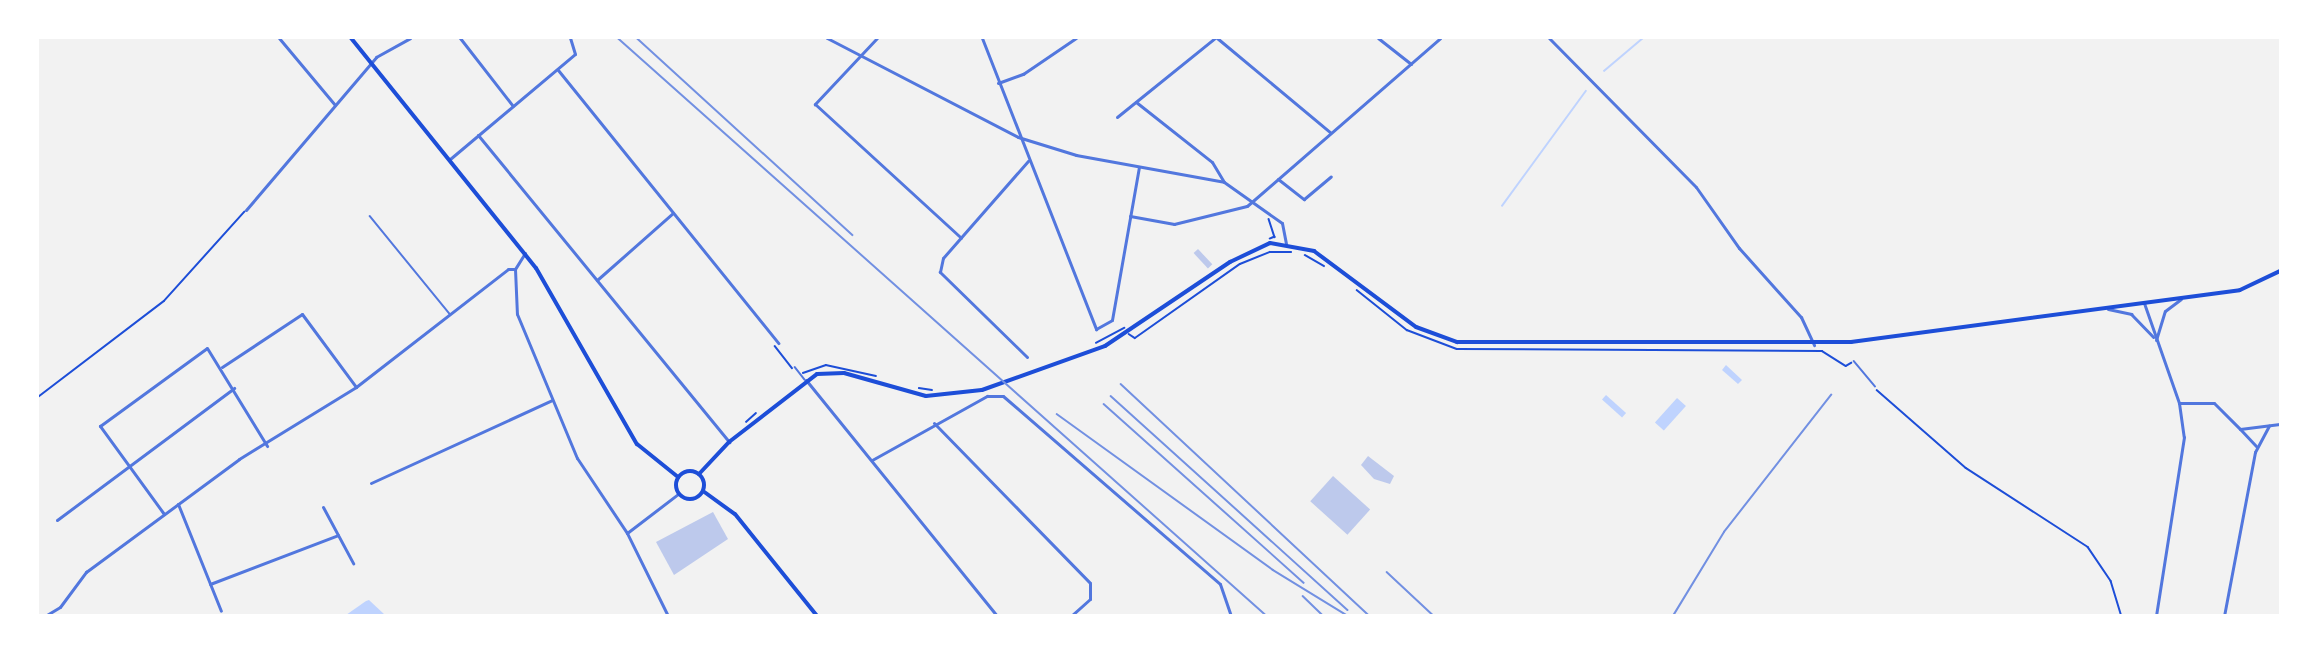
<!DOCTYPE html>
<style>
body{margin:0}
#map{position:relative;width:2318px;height:653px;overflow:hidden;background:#f2f2f2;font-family:Helvetica,sans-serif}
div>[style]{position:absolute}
.water>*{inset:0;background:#bfd3fe;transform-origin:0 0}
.stream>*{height:1.5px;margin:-0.75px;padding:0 0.75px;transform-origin:0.75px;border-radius:0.75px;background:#bfd3fe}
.building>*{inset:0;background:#bdc9ec;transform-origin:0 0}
.path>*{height:1.5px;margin:-0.75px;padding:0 0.75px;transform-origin:0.75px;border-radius:0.75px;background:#1d4ed8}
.service>*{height:1.5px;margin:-0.75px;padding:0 0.75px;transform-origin:0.75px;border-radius:0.75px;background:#5277de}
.minor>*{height:3px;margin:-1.5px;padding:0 1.5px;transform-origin:1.5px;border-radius:1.5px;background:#5277de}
.tertiary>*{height:3px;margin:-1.5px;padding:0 1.5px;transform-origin:1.5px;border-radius:1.5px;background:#5277de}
.secondary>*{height:4px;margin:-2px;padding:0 2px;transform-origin:2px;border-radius:2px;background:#1d4ed8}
.secondary>.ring{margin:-2px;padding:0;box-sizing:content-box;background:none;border:4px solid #1d4ed8;border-radius:50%}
.rail>*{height:1.5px;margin:-0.75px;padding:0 0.75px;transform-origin:0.75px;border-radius:0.75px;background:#7290e2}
span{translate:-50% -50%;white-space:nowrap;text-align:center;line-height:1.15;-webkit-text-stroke:5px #fff;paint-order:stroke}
.frame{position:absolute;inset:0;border:39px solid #fff;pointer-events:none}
</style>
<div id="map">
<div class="water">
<div style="clip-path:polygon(1726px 365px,1742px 380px,1738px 384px,1722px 370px)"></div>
<div style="left:1606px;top:395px;width:27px;height:6px;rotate:42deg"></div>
<div style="left:1677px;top:398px;width:12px;height:33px;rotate:42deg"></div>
<div style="clip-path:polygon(369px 600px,385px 615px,346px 615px,366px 601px)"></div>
</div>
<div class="stream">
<div style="left:1604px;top:71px;width:51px;rotate:-40.2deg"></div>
<div style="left:1502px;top:206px;width:142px;rotate:-53.9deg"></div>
</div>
<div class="building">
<div style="left:1198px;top:249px;width:21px;height:6px;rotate:47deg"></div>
<div style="clip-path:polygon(1368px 456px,1394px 476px,1390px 484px,1374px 479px,1361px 465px)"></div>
<div style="left:1333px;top:476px;width:50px;height:34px;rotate:42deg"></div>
<div style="clip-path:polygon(713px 512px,728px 539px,674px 575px,656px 542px)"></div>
</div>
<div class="path">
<div style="left:1269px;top:219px;width:19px;rotate:72deg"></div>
<div style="left:1275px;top:237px;width:5px;rotate:158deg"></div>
<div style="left:1305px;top:255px;width:22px;rotate:30deg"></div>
<div style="left:1357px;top:290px;width:64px;rotate:38.7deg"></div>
<div style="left:1407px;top:330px;width:53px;rotate:20.8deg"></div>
<div style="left:1457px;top:349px;width:365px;rotate:0.3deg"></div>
<div style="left:1822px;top:351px;width:28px;rotate:32deg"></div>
<div style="left:1846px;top:366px;width:6px;rotate:-31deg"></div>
<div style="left:1129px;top:334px;width:7px;rotate:34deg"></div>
<div style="left:1135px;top:338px;width:128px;rotate:-35.2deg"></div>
<div style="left:1240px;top:264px;width:32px;rotate:-22deg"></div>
<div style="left:1270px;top:252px;width:21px"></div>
<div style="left:1096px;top:343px;width:32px;rotate:-28deg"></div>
<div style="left:775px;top:346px;width:28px;rotate:52deg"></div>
<div style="left:803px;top:373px;width:24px;rotate:-19deg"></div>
<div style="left:826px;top:365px;width:51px;rotate:12.4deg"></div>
<div style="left:919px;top:388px;width:13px;rotate:9deg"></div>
<div style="left:1877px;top:390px;width:118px;rotate:41.2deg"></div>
<div style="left:1966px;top:468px;width:145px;rotate:32.9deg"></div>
<div style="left:2088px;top:547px;width:41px;rotate:55.9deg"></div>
<div style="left:2111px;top:581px;width:37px;rotate:73deg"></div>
<div style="left:38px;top:397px;width:158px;rotate:-37.3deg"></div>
<div style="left:164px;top:301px;width:120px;rotate:-48deg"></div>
<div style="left:746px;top:422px;width:13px;rotate:-42deg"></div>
</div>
<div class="service">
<div style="left:370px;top:216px;width:127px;rotate:50.8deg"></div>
<div style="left:1854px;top:361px;width:33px;rotate:50deg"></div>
<div style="left:795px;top:367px;width:16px;rotate:52deg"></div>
</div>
<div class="minor">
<div style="left:279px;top:38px;width:87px;rotate:50.1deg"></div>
<div style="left:460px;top:38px;width:86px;rotate:52.1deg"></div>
<div style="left:827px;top:38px;width:215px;rotate:27.4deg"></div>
<div style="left:1018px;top:137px;width:61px;rotate:17.2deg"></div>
<div style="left:1076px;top:155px;width:150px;rotate:10.3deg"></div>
<div style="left:1224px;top:182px;width:71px;rotate:35.3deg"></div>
<div style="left:1282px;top:223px;width:21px;rotate:79deg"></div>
<div style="left:877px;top:38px;width:91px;rotate:133.2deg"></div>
<div style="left:815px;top:104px;width:198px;rotate:42.5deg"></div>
<div style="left:982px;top:38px;width:313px;rotate:68.6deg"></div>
<div style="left:1096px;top:329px;width:18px;rotate:-29deg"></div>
<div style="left:1112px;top:320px;width:155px;rotate:-80deg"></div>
<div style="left:1217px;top:38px;width:147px;rotate:39.8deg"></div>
<div style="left:1378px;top:38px;width:42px;rotate:38.2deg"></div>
<div style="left:558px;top:70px;width:351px;rotate:51.1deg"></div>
<div style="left:998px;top:83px;width:27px;rotate:-20deg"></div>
<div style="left:1023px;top:74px;width:64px;rotate:-34.2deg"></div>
<div style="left:1136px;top:102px;width:97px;rotate:38.3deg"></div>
<div style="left:1212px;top:162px;width:23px;rotate:59deg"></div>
<div style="left:1117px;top:117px;width:126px;rotate:-38.9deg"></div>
<div style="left:478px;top:135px;width:397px;rotate:50.7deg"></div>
<div style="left:450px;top:159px;width:163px;rotate:-40deg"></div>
<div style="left:575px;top:54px;width:17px;rotate:-107deg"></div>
<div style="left:1278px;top:179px;width:33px;rotate:38deg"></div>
<div style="left:1304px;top:199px;width:35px;rotate:-40deg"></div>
<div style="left:246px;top:210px;width:201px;rotate:-49.6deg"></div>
<div style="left:376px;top:57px;width:39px;rotate:-29deg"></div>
<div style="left:1130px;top:216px;width:45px;rotate:10.3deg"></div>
<div style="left:1174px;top:224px;width:75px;rotate:-13.9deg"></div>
<div style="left:1247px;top:206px;width:256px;rotate:-41deg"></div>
<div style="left:525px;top:253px;width:19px;rotate:122deg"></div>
<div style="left:515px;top:269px;width:45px;rotate:87.5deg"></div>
<div style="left:517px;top:314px;width:156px;rotate:67.4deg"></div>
<div style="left:577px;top:458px;width:90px;rotate:56.3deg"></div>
<div style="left:597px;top:280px;width:101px;rotate:-41.4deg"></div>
<div style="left:1027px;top:357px;width:122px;rotate:-135.7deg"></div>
<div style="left:940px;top:272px;width:14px;rotate:-78deg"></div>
<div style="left:943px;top:258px;width:129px;rotate:-48.8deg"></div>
<div style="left:222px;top:367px;width:96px;rotate:-33.5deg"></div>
<div style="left:302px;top:314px;width:91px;rotate:53.5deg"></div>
<div style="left:806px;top:380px;width:304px;rotate:51deg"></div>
<div style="left:2179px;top:403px;width:35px"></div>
<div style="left:2214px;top:403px;width:37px;rotate:45deg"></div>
<div style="left:2240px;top:429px;width:40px;rotate:-7.1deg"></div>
<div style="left:934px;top:423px;width:223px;rotate:45.7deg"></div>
<div style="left:1090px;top:583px;width:16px;rotate:90deg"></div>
<div style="left:1090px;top:599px;width:25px;rotate:138deg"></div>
<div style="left:2241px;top:430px;width:22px;rotate:47deg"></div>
<div style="left:872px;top:460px;width:132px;rotate:-29.1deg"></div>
<div style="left:987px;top:396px;width:16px"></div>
<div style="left:1003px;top:396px;width:287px;rotate:40.9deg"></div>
<div style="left:1220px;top:584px;width:34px;rotate:71deg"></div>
<div style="left:371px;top:483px;width:199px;rotate:-24.6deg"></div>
<div style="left:178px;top:504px;width:115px;rotate:68.1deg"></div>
<div style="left:323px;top:507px;width:64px;rotate:61.8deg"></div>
<div style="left:164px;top:514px;width:109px;rotate:-126deg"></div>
<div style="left:100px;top:426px;width:132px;rotate:-36.1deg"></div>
<div style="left:207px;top:348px;width:115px;rotate:58.5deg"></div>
<div style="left:57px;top:520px;width:221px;rotate:-36.7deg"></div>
<div style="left:210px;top:584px;width:137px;rotate:-20.9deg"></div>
<div style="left:45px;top:616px;width:17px;rotate:-31deg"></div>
<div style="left:60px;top:607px;width:44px;rotate:-53.4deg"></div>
<div style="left:86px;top:572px;width:190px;rotate:-36.4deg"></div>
<div style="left:239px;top:459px;width:137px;rotate:-31.6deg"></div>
<div style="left:356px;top:387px;width:192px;rotate:-37.8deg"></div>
<div style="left:508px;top:269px;width:7px"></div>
<div style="left:2224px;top:616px;width:167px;rotate:-79.3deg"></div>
<div style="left:2255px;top:452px;width:30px;rotate:-62deg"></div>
</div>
<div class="tertiary">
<div style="left:1549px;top:38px;width:209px;rotate:45.4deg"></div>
<div style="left:1696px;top:187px;width:75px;rotate:54.8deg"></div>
<div style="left:1739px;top:248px;width:93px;rotate:48.1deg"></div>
<div style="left:1801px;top:317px;width:31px;rotate:65deg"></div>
<div style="left:2144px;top:303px;width:106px;rotate:70.7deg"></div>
<div style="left:2179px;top:403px;width:34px;rotate:82deg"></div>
<div style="left:2184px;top:437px;width:181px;rotate:98.9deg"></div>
<div style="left:2108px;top:309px;width:24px;rotate:12deg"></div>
<div style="left:2131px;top:314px;width:32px;rotate:46deg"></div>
<div style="left:2156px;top:340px;width:30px;rotate:-73deg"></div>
<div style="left:2165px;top:311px;width:20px;rotate:-37deg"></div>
<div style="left:668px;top:616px;width:93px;rotate:-116.3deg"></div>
<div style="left:627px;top:533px;width:64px;rotate:-37.4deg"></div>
</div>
<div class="secondary">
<div style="left:351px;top:38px;width:295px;rotate:51.2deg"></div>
<div style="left:536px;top:268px;width:203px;rotate:60.2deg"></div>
<div style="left:637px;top:444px;width:53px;rotate:38.8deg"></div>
<div class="ring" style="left:676px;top:471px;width:24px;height:24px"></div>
<div style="left:699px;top:474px;width:44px;rotate:-46.8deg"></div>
<div style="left:729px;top:442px;width:111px;rotate:-37.7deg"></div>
<div style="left:817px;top:374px;width:27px;rotate:-2deg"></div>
<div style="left:844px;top:373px;width:85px;rotate:15.7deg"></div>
<div style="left:926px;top:396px;width:56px;rotate:-6.1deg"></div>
<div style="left:982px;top:390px;width:131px;rotate:-19.7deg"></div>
<div style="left:1105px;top:346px;width:151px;rotate:-33.9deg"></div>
<div style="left:1230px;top:262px;width:44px;rotate:-25.4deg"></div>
<div style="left:1270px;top:243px;width:45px;rotate:10.3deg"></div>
<div style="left:1314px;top:251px;width:127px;rotate:36.7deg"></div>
<div style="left:1416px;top:327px;width:44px;rotate:20.1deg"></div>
<div style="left:1457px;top:342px;width:394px"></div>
<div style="left:1851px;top:342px;width:392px;rotate:-7.6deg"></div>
<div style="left:2240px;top:290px;width:44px;rotate:-25.4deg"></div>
<div style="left:703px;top:491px;width:39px;rotate:36deg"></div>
<div style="left:735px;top:514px;width:131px;rotate:51.2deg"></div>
</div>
<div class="rail">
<div style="left:618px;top:38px;width:869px;rotate:41.69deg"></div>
<div style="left:637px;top:38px;width:292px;rotate:42.4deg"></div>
<div style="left:1121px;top:384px;width:340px;rotate:43deg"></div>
<div style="left:1111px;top:396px;width:319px;rotate:42.1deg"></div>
<div style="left:1104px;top:404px;width:268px;rotate:41.8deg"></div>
<div style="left:1057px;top:414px;width:266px;rotate:35.8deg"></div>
<div style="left:1273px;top:570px;width:88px;rotate:31.5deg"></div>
<div style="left:1387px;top:572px;width:64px;rotate:43.1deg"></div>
<div style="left:1303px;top:596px;width:29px;rotate:44deg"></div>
<div style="left:1673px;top:616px;width:98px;rotate:-58.7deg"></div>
<div style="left:1724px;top:532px;width:174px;rotate:-52deg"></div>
</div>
<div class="frame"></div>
</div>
